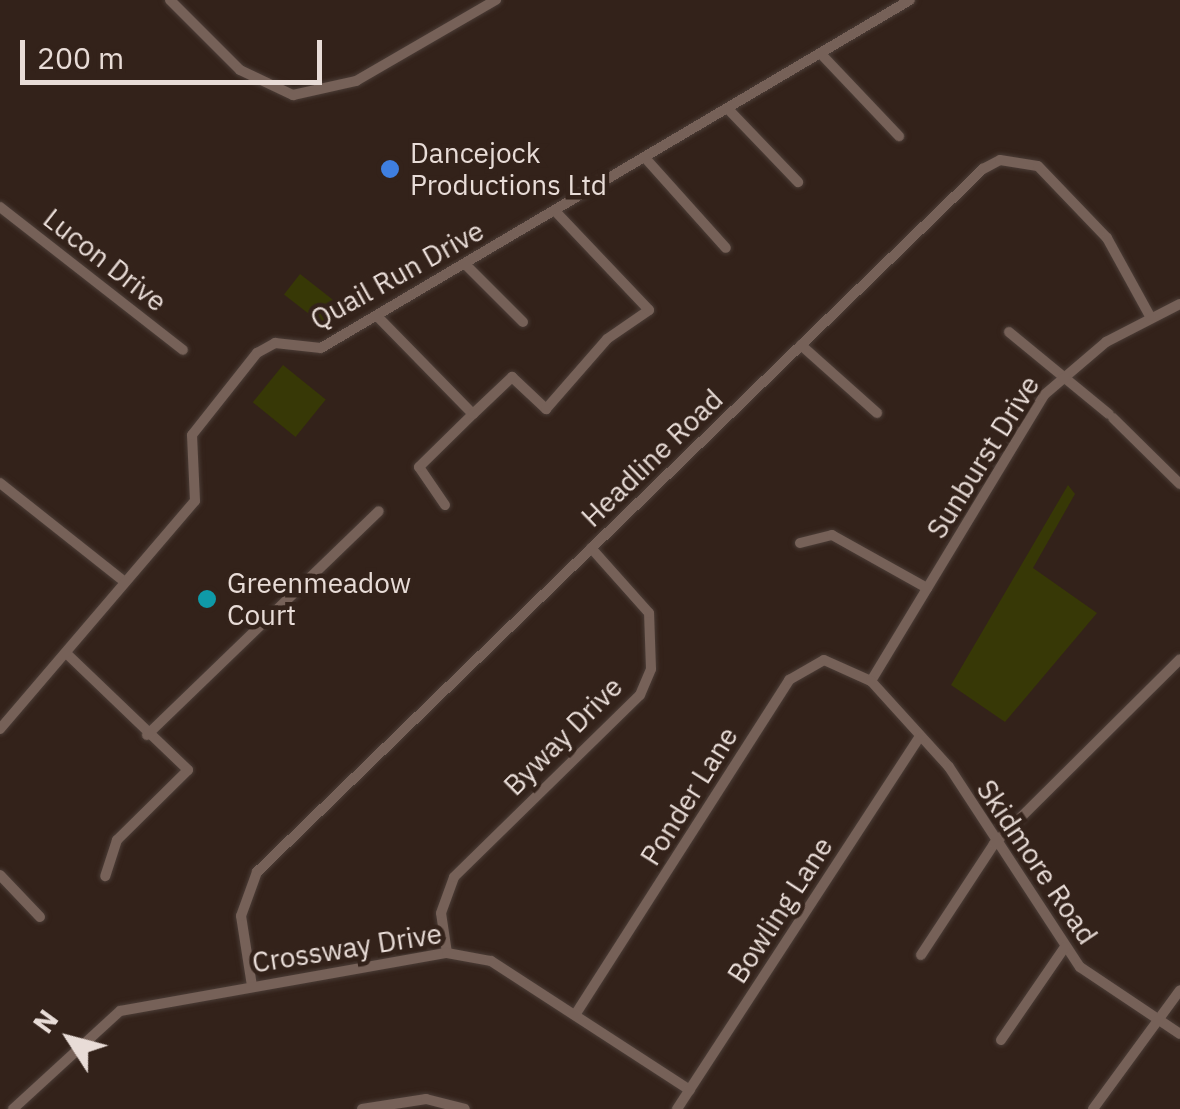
<!DOCTYPE html>
<style>
body{margin:0}
#map{position:relative;width:1180px;height:1109px;overflow:hidden;background:#33221a;font-family:"IBM Plex Sans",sans-serif}
div>[style]{position:absolute}
.green>*{inset:0;background:#373806;transform-origin:0 0}
.roads{filter:drop-shadow(0 0 2px #4b3d37) drop-shadow(0 0 2px #4b3d37)}
.minor>*{height:10px;margin:-5px;padding:0 5px;transform-origin:5px;border-radius:5px;background:#766158}
.dots>*{width:28px;height:28px;translate:-50% -50%;box-sizing:border-box;border:5px solid #33221a;border-radius:50%}
span{translate:-50% -50%;white-space:nowrap;text-align:center;line-height:1.15;-webkit-text-stroke:9px #33221a;paint-order:stroke}
.poi-label{font-size:28px;color:#e8dcd7}
.left{translate:0 -50%;text-align:left}
.street-label{font-size:28px;color:#e8dcd7}
.north{position:absolute;left:20px;top:989px;width:100px;height:100px;-webkit-text-stroke:8px #33221a;paint-order:stroke;rotate:306deg;font-size:28px;font-weight:700;line-height:40px;text-align:center;color:#e8dcd7}
.north::after{content:'';display:block;margin:auto;width:35px;height:45px;background:#e8dcd7;clip-path:polygon(50% 0,100% 100%,50% 72%,0 100%)}
.scale{position:absolute;left:20px;top:40px;width:302px;height:45px;box-sizing:border-box;border:5px solid #e8dcd7;border-top:0;padding-left:12px;font-size:30px;line-height:35px;white-space:nowrap;color:#e8dcd7;-webkit-text-stroke:8px #33221a;paint-order:stroke}
</style>
<div id="map">
<div class="green">
<div style="left:300px;top:274px;width:53px;height:26px;rotate:38deg"></div>
<div style="left:283px;top:365px;width:55px;height:48px;rotate:39deg"></div>
<div style="clip-path:polygon(1068px 485px,1075px 494px,1033px 568px,1097px 613px,1005px 722px,951px 685px)"></div>
</div>
<div class="roads">
<div class="minor">
<div style="left:170px;top:0;width:99px;rotate:45deg"></div>
<div style="left:240px;top:70px;width:59px;rotate:25.3deg"></div>
<div style="left:293px;top:95px;width:65px;rotate:-12.5deg"></div>
<div style="left:356px;top:81px;width:162px;rotate:-30.1deg"></div>
<div style="left:822px;top:55px;width:112px;rotate:46.5deg"></div>
<div style="left:729px;top:110px;width:100px;rotate:46.2deg"></div>
<div style="left:647px;top:160px;width:118px;rotate:48.1deg"></div>
<div style="left:0;top:207px;width:232px;rotate:38deg"></div>
<div style="left:465px;top:264px;width:82px;rotate:45deg"></div>
<div style="left:377px;top:316px;width:137px;rotate:45.6deg"></div>
<div style="left:1009px;top:332px;width:129px;rotate:39.4deg"></div>
<div style="left:801px;top:345px;width:102px;rotate:41.8deg"></div>
<div style="left:1113px;top:418px;width:94px;rotate:44.6deg"></div>
<div style="left:0;top:483px;width:159px;rotate:38.4deg"></div>
<div style="left:445px;top:505px;width:46px;rotate:-124.4deg"></div>
<div style="left:419px;top:467px;width:76px;rotate:-44.5deg"></div>
<div style="left:473px;top:414px;width:54px;rotate:-43.5deg"></div>
<div style="left:512px;top:377px;width:47px;rotate:43.3deg"></div>
<div style="left:546px;top:409px;width:93px;rotate:-48.9deg"></div>
<div style="left:607px;top:339px;width:51px;rotate:-34.6deg"></div>
<div style="left:649px;top:310px;width:137px;rotate:-133.5deg"></div>
<div style="left:800px;top:543px;width:33px;rotate:-14deg"></div>
<div style="left:832px;top:535px;width:109px;rotate:29.2deg"></div>
<div style="left:66px;top:653px;width:169px;rotate:43.8deg"></div>
<div style="left:188px;top:770px;width:100px;rotate:135.4deg"></div>
<div style="left:117px;top:840px;width:38px;rotate:108deg"></div>
<div style="left:871px;top:681px;width:334px;rotate:-58.8deg"></div>
<div style="left:1044px;top:395px;width:82px;rotate:-40.5deg"></div>
<div style="left:1106px;top:342px;width:83px;rotate:-27.2deg"></div>
<div style="left:0;top:729px;width:300px;rotate:-49.5deg"></div>
<div style="left:195px;top:501px;width:66px;rotate:-92.6deg"></div>
<div style="left:192px;top:435px;width:105px;rotate:-51.6deg"></div>
<div style="left:257px;top:353px;width:21px;rotate:-29deg"></div>
<div style="left:275px;top:343px;width:46px;rotate:6.2deg"></div>
<div style="left:321px;top:348px;width:684px;rotate:-30.58deg"></div>
<div style="left:147px;top:735px;width:322px;rotate:-44deg"></div>
<div style="left:0;top:875px;width:58px;rotate:46.4deg"></div>
<div style="left:447px;top:953px;width:40px;rotate:-98.5deg"></div>
<div style="left:441px;top:913px;width:38px;rotate:-70deg"></div>
<div style="left:454px;top:877px;width:260px;rotate:-44.4deg"></div>
<div style="left:640px;top:695px;width:28px;rotate:-67deg"></div>
<div style="left:651px;top:669px;width:56px;rotate:-92deg"></div>
<div style="left:649px;top:613px;width:87px;rotate:-131.7deg"></div>
<div style="left:921px;top:955px;width:133px;rotate:-56.7deg"></div>
<div style="left:994px;top:844px;width:262px;rotate:-44.8deg"></div>
<div style="left:252px;top:986px;width:71px;rotate:-98.9deg"></div>
<div style="left:241px;top:916px;width:47px;rotate:-70deg"></div>
<div style="left:257px;top:872px;width:1011px;rotate:-44.08deg"></div>
<div style="left:983px;top:169px;width:19px;rotate:-28deg"></div>
<div style="left:1000px;top:160px;width:38px;rotate:9deg"></div>
<div style="left:1038px;top:166px;width:100px;rotate:46.2deg"></div>
<div style="left:1107px;top:238px;width:91px;rotate:61.2deg"></div>
<div style="left:575px;top:1015px;width:398px;rotate:-57.4deg"></div>
<div style="left:789px;top:680px;width:40px;rotate:-29.7deg"></div>
<div style="left:824px;top:660px;width:51px;rotate:24.1deg"></div>
<div style="left:871px;top:681px;width:116px;rotate:47.8deg"></div>
<div style="left:949px;top:767px;width:239px;rotate:56.8deg"></div>
<div style="left:1080px;top:967px;width:120px;rotate:33.8deg"></div>
<div style="left:1001px;top:1040px;width:113px;rotate:-55.5deg"></div>
<div style="left:13px;top:1109px;width:145px;rotate:-42.5deg"></div>
<div style="left:120px;top:1011px;width:332px;rotate:-10.1deg"></div>
<div style="left:447px;top:953px;width:45px;rotate:10.3deg"></div>
<div style="left:491px;top:961px;width:237px;rotate:33deg"></div>
<div style="left:362px;top:1109px;width:65px;rotate:-8.9deg"></div>
<div style="left:426px;top:1099px;width:40px;rotate:14.4deg"></div>
<div style="left:677px;top:1109px;width:445px;rotate:-56.9deg"></div>
<div style="left:1093px;top:1109px;width:147px;rotate:-53.8deg"></div>
</div>
</div>
<div class="dots">
<div style="left:390px;top:169px;background:#3f7fe0"></div>
<div style="left:207px;top:599px;background:#0f9aa8"></div>
</div>
<div class="poi-label">
<span class="left" style="left:410px;top:169px">Dancejock<br>Productions Ltd</span>
<span class="left" style="left:227px;top:599px">Greenmeadow<br>Court</span>
</div>
<div class="street-label">
<span style="left:105px;top:260px;rotate:38deg">Lucon Drive</span>
<span style="left:397px;top:275px;rotate:-29deg">Quail Run Drive</span>
<span style="left:983px;top:457px;rotate:-58deg">Sunburst Drive</span>
<span style="left:652px;top:458px;rotate:-44deg">Headline Road</span>
<span style="left:563px;top:736px;rotate:-45deg">Byway Drive</span>
<span style="left:689px;top:796px;rotate:-58deg">Ponder Lane</span>
<span style="left:1037px;top:862px;rotate:56deg">Skidmore Road</span>
<span style="left:780px;top:910px;rotate:-57deg">Bowling Lane</span>
<span style="left:347px;top:948px;rotate:-9deg">Crossway Drive</span>
</div>
<div class="north">N</div>
<div class="scale">200 m</div>
</div>
